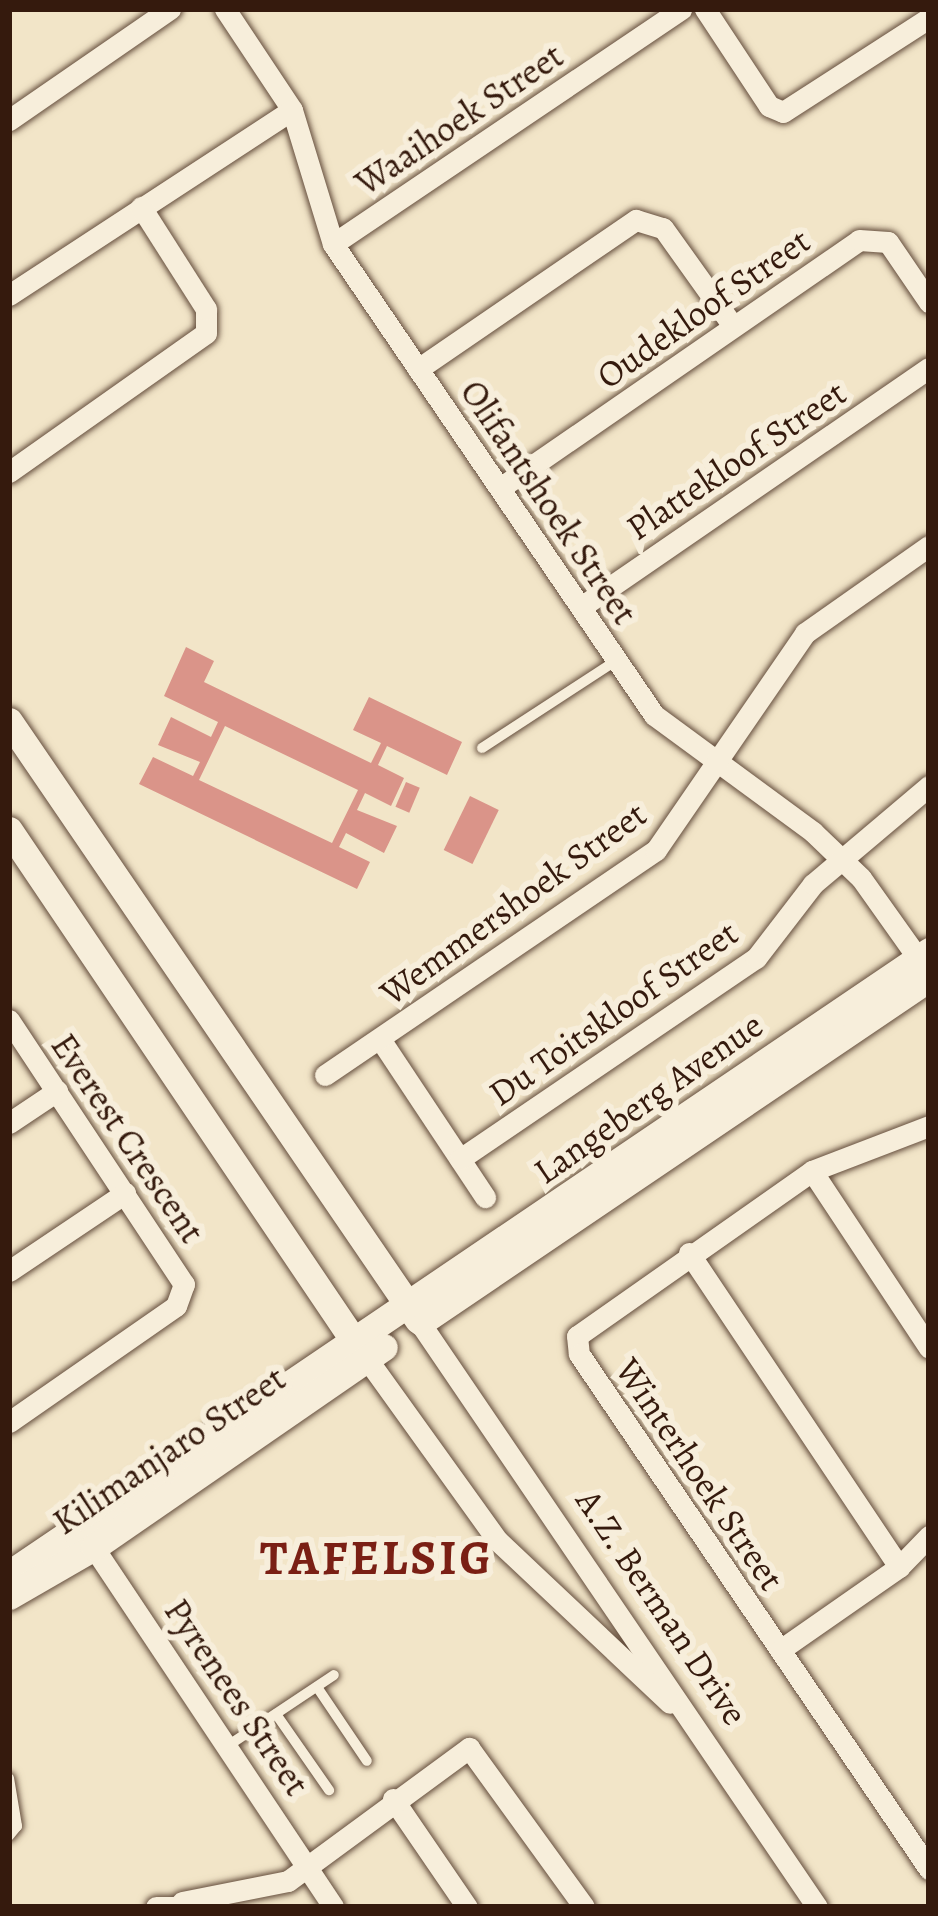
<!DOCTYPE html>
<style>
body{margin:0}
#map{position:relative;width:938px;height:1916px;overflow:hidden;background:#f2e5c8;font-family:Alegreya,serif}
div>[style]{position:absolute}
.building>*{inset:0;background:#da9489;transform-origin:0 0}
.roads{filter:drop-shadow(0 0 3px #644d3c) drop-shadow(0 0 3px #644d3c)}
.service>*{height:10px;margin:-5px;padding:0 5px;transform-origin:5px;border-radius:5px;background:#f7eedb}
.minor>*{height:21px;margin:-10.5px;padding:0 10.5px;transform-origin:10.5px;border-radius:10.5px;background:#f7eedb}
.tertiary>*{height:27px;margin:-13.5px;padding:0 13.5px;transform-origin:13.5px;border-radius:13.5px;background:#f7eedb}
span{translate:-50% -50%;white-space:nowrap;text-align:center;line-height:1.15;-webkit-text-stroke:12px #f7eedb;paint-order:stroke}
.street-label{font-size:36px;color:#351a0d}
.district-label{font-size:48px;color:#7a1f14;font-weight:700;letter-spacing:3px}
.frame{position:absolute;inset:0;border:12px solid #351a0d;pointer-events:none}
</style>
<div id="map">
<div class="building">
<div style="clip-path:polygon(evenodd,186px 647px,214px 661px,204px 682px,371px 763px,381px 743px,353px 730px,369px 697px,462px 742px,447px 775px,387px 746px,378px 765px,404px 778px,391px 806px,365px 793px,357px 810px,397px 826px,384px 853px,346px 833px,339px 847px,370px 862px,357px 889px,139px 784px,153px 757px,193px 776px,200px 762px,158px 745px,171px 717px,211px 737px,218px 722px,164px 696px,186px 647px,225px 726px,358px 790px,332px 843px,199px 780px,225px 726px)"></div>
<div style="left:406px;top:782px;width:15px;height:27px;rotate:23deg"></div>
<div style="left:470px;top:796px;width:32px;height:60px;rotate:26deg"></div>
</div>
<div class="roads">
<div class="service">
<div style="left:482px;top:748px;width:161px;rotate:-33.1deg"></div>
<div style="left:317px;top:1687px;width:89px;rotate:56deg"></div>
<div style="left:276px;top:1714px;width:93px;rotate:55.1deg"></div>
<div style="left:229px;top:1745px;width:126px;rotate:-33.7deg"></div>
<div style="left:9px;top:1778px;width:49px;rotate:80.5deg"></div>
<div style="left:17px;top:1826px;width:13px;rotate:129deg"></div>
</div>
<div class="minor">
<div style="left:225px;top:9px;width:121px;rotate:56.4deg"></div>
<div style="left:292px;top:110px;width:140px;rotate:73deg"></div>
<div style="left:333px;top:244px;width:570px;rotate:55.72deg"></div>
<div style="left:654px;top:715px;width:197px;rotate:36.3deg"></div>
<div style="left:813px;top:832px;width:66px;rotate:43.8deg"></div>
<div style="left:861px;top:878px;width:110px;rotate:54.6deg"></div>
<div style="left:705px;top:9px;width:116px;rotate:56.6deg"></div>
<div style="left:769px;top:106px;width:15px;rotate:23deg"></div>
<div style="left:783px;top:112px;width:174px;rotate:-32.8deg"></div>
<div style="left:9px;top:120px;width:196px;rotate:-34.6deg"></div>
<div style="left:333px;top:244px;width:420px;rotate:-34deg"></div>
<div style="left:9px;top:295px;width:338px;rotate:-33.2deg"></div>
<div style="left:418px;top:369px;width:264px;rotate:-34.4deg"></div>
<div style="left:636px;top:220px;width:28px;rotate:17deg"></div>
<div style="left:663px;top:228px;width:120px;rotate:54.5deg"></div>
<div style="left:9px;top:472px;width:241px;rotate:-35.2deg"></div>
<div style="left:206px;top:333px;width:24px;rotate:-90deg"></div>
<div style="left:206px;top:309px;width:121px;rotate:-122.5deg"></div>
<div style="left:500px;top:488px;width:436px;rotate:-34.6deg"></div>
<div style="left:859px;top:240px;width:29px;rotate:4deg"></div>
<div style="left:888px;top:242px;width:73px;rotate:55.7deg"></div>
<div style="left:581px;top:607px;width:422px;rotate:-34.5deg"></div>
<div style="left:9px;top:1020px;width:317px;rotate:56.5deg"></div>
<div style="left:184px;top:1284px;width:23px;rotate:110deg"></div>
<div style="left:176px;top:1306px;width:203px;rotate:145.2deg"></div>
<div style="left:380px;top:1039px;width:190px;rotate:56.4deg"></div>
<div style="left:325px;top:1075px;width:400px;rotate:-34.2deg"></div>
<div style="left:656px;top:850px;width:263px;rotate:-55.5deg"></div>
<div style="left:805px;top:633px;width:151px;rotate:-35.1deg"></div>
<div style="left:9px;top:1123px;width:58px;rotate:-33.7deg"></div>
<div style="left:929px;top:1126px;width:125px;rotate:159deg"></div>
<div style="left:812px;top:1171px;width:287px;rotate:144.9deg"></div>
<div style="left:577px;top:1336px;width:18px;rotate:84deg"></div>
<div style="left:579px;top:1354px;width:623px;rotate:55.8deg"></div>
<div style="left:460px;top:1159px;width:358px;rotate:-34.2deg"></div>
<div style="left:756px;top:958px;width:93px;rotate:-52.4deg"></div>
<div style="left:813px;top:884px;width:152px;rotate:-40.2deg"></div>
<div style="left:812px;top:1171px;width:212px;rotate:56.5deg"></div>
<div style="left:689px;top:1253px;width:378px;rotate:56.2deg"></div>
<div style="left:9px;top:1271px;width:140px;rotate:-33.9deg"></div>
<div style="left:420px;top:1323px;width:706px;rotate:55.79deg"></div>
<div style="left:367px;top:1359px;width:224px;rotate:54.3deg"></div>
<div style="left:498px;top:1541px;width:236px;rotate:43.3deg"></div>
<div style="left:88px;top:1539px;width:442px;rotate:56.3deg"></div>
<div style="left:780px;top:1650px;width:145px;rotate:-34.9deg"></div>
<div style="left:899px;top:1567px;width:43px;rotate:-45.9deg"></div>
<div style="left:393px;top:1799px;width:131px;rotate:55.6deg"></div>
<div style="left:182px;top:1902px;width:108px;rotate:-11.2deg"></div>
<div style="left:288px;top:1881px;width:225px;rotate:-36.3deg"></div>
<div style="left:469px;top:1748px;width:196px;rotate:54.1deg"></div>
<div style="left:156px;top:1907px;width:27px"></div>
</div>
<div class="tertiary">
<div style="left:9px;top:721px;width:725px;rotate:55.67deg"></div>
<div style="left:9px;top:830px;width:635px;rotate:55.98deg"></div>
<div style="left:421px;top:1322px;width:614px;rotate:-34.1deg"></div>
<div style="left:9px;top:1574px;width:1111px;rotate:-34.1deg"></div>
<div style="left:9px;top:1596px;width:98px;rotate:-30deg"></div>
<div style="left:94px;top:1547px;width:352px;rotate:-34.6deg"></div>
</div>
</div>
<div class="street-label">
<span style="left:459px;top:119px;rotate:-34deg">Waaihoek Street</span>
<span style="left:703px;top:308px;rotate:-35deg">Oudekloof Street</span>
<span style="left:736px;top:460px;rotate:-34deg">Plattekloof Street</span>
<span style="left:549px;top:502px;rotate:56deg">Olifantshoek Street</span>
<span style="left:513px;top:903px;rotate:-36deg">Wemmershoek Street</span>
<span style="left:613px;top:1013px;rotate:-35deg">Du Toitskloof Street</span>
<span style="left:648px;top:1098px;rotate:-35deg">Langeberg Avenue</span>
<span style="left:128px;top:1138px;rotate:56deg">Everest Crescent</span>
<span style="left:169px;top:1450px;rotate:-34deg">Kilimanjaro Street</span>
<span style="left:700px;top:1474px;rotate:56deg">Winterhoek Street</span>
<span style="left:662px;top:1607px;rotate:56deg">A.Z. Berman Drive</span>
<span style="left:237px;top:1697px;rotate:56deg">Pyrenees Street</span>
</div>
<div class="district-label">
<span style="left:377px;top:1559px">TAFELSIG</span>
</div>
<div class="frame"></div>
</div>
